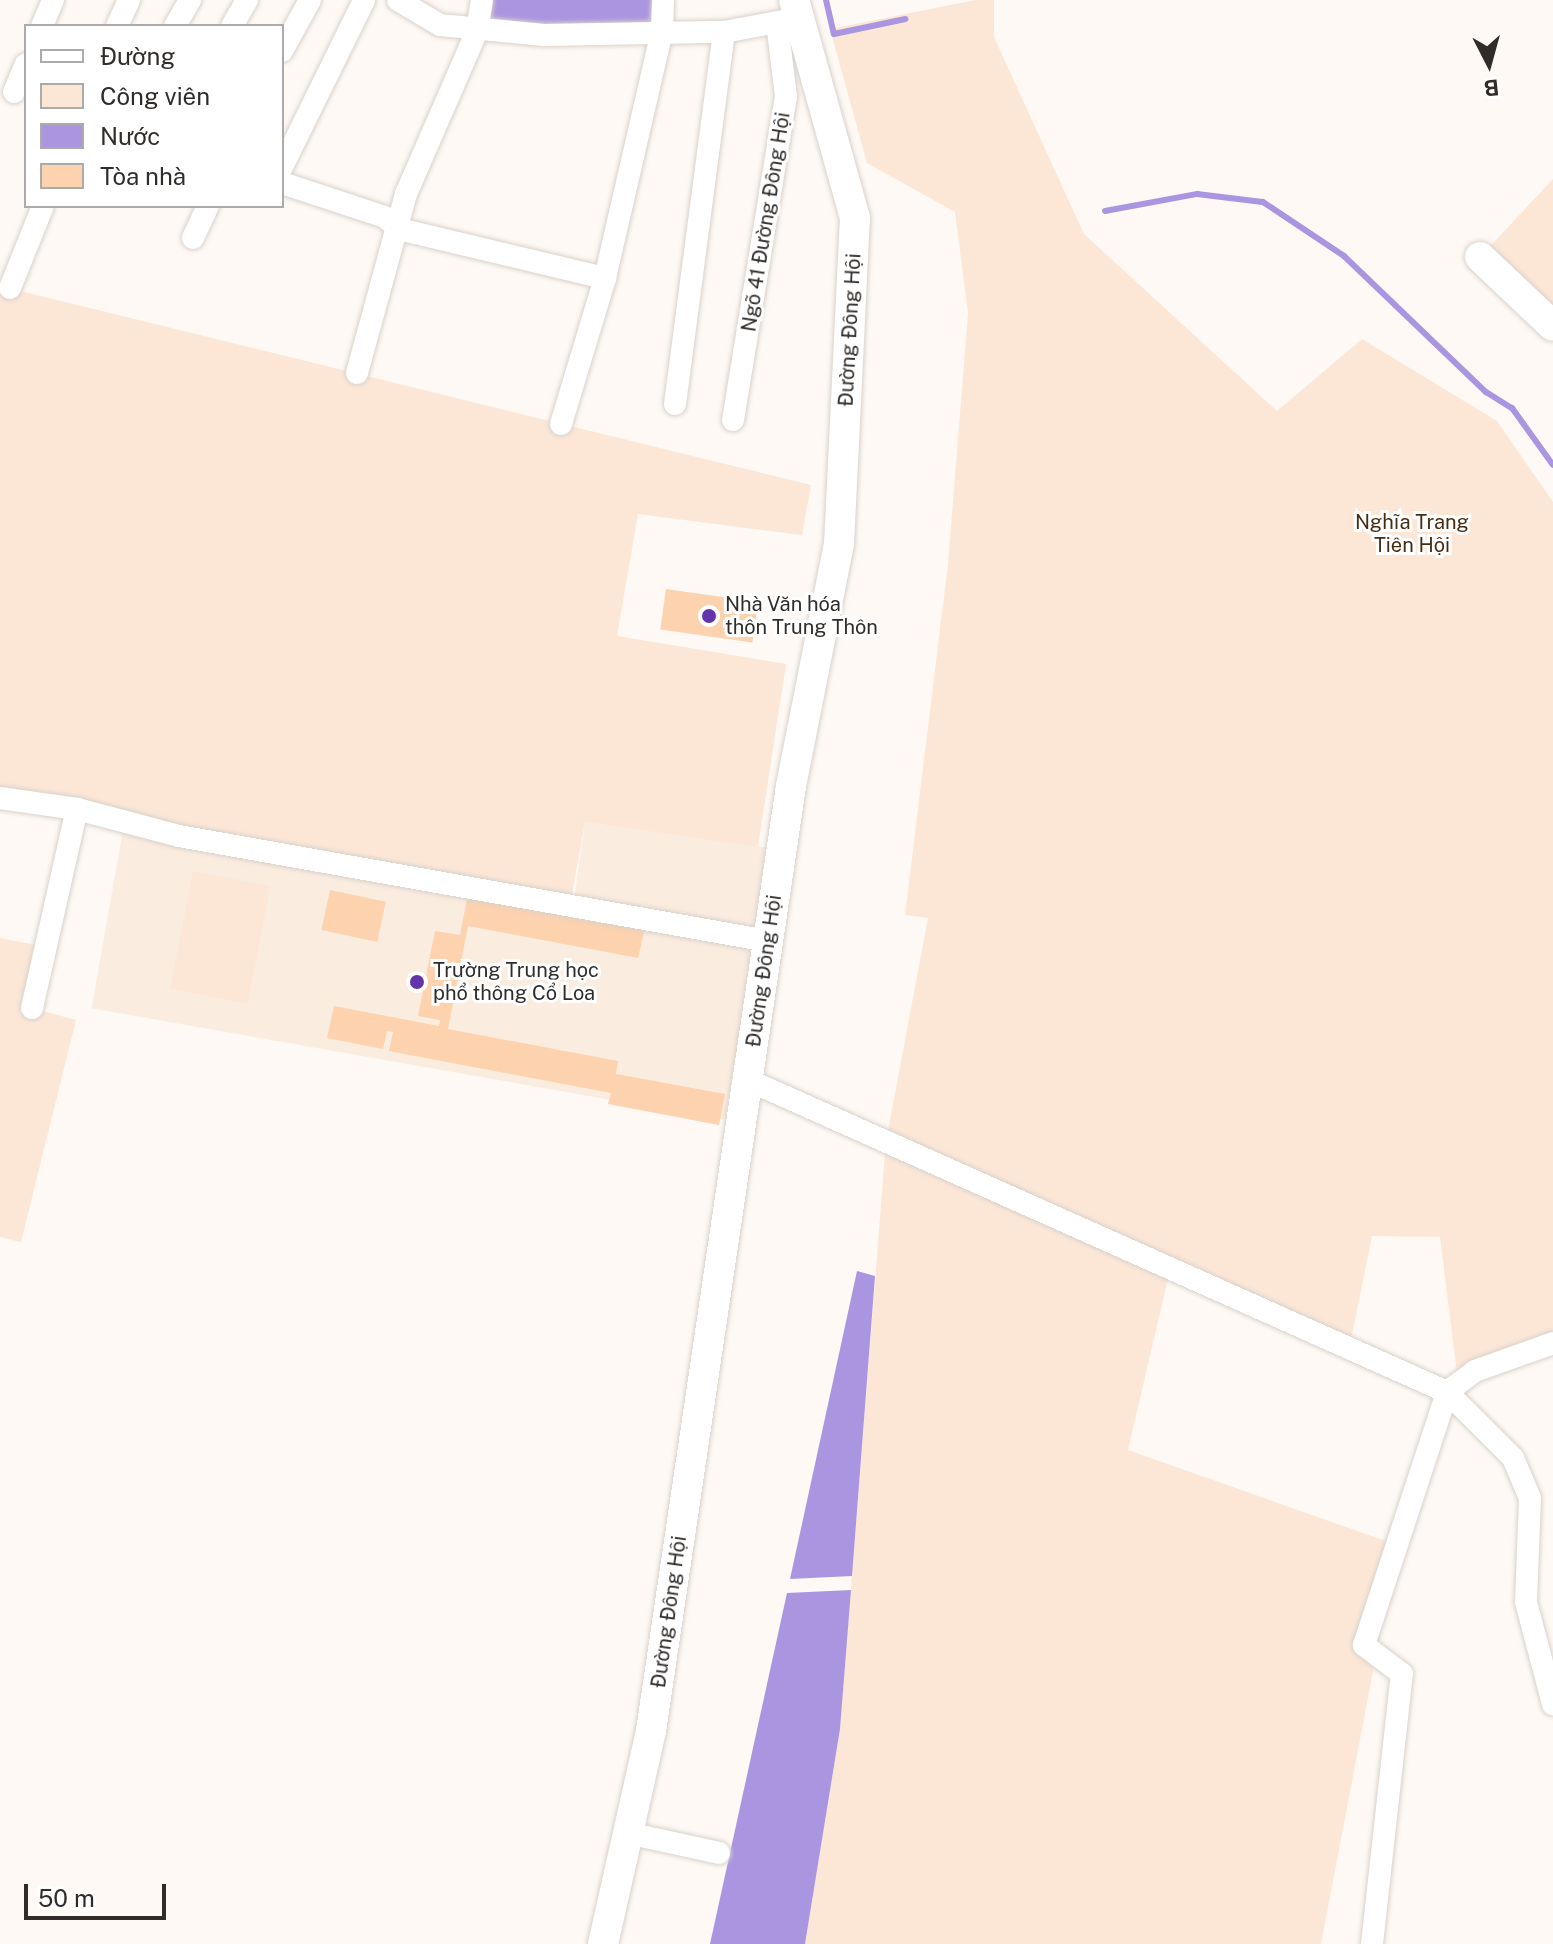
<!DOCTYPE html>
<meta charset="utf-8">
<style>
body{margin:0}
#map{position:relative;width:1553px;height:1944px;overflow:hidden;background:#fef9f5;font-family:"Public Sans",sans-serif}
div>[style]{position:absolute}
.built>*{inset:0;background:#fbece0;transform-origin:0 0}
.green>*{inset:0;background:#fce7d7;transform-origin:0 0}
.water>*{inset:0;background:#aa95e1;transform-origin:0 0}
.stream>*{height:6px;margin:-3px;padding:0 3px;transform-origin:3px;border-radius:3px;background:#aa95e1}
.building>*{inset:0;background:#fcd2af;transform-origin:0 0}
.roads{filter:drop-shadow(0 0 2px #d9d1ca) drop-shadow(0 0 2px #d9d1ca)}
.street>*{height:22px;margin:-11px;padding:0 11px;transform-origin:11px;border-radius:11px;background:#fff}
.secondary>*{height:30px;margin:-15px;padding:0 15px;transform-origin:15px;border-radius:15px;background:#fff}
.dots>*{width:22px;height:22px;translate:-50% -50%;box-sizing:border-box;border:4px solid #fff;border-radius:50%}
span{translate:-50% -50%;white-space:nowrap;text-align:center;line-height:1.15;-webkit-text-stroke:6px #fff;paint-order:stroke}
.street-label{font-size:20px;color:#2f2c2a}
.park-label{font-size:20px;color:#482c12}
.poi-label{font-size:20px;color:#2f2c2a}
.left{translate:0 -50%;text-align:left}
.legend{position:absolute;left:24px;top:24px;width:260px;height:184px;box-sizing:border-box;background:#fff;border:2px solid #acabaa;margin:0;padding:10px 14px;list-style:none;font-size:24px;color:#2f2c2a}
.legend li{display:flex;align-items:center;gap:16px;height:40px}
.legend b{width:40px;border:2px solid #acabaa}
.north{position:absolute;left:1449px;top:24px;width:80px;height:80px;-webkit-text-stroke:6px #fff;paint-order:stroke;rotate:174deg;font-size:22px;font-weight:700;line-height:32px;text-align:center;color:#2f2c2a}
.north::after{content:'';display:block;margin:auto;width:28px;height:36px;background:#2f2c2a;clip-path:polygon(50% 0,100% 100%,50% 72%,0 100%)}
.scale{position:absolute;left:24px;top:1884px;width:142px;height:36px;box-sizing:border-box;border:4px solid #2f2c2a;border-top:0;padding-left:10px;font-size:24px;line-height:28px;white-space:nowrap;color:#2f2c2a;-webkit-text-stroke:6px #fff;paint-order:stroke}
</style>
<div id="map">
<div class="built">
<div style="left:585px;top:822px;width:199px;height:84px;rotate:8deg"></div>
<div style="left:123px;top:830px;width:643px;height:181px;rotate:10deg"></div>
</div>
<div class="green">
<div style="clip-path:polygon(975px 0,994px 0,994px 37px,1084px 234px,1277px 411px,1362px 339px,1497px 421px,1553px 502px,1553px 1347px,1458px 1382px,1440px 1237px,1372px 1236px,1349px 1349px,1170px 1270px,1128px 1450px,1397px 1545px,1321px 1944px,805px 1944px,840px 1729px,886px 1141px,928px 918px,905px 915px,948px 564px,968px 313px,955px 212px,867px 163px,830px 29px)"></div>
<div style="clip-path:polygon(1553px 179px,1553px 326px,1480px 257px)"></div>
<div style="clip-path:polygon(0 286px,811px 485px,802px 535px,638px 514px,617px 636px,786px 664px,758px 847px,585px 822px,570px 905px,0 800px)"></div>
<div style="left:193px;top:871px;width:79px;height:120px;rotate:11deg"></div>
<div style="clip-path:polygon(0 938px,46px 947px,32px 1008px,76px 1020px,21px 1242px,0 1237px)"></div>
</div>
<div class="water">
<div style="left:482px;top:0;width:181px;height:31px"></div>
<div style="clip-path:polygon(857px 1271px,875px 1276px,852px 1576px,790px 1579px)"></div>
<div style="clip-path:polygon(851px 1590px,840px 1729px,805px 1944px,710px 1944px,787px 1593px)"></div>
</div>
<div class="stream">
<div style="left:826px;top:0;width:35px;rotate:77deg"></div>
<div style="left:834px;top:34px;width:73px;rotate:-11.9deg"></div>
<div style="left:1105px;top:211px;width:94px;rotate:-10.5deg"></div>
<div style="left:1197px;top:194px;width:66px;rotate:6.9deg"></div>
<div style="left:1263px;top:202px;width:97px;rotate:33.7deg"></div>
<div style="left:1344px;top:256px;width:197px;rotate:43.8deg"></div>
<div style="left:1486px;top:392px;width:31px;rotate:32deg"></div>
<div style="left:1512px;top:408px;width:70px;rotate:54.3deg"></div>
</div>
<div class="building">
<div style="left:666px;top:589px;width:93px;height:41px;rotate:8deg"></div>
<div style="left:330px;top:890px;width:57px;height:41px;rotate:12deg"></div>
<div style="clip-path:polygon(468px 894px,645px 928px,638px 958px,468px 926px,448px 1029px,618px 1061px,616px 1074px,725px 1094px,719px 1125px,608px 1104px,611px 1093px,389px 1051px,393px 1032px,387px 1031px,383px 1049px,327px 1038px,334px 1006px,439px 1026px,440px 1020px,418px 1016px,435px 931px,460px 935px)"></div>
</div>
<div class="roads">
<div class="street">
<div style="left:398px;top:0;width:49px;rotate:30.8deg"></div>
<div style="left:440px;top:25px;width:104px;rotate:5.5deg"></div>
<div style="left:544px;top:35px;width:180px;rotate:-1deg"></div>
<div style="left:724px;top:32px;width:76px;rotate:-10.6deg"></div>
<div style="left:42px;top:26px;width:28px;rotate:-67deg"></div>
<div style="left:117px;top:26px;width:29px;rotate:-65deg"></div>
<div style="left:175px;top:26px;width:30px;rotate:-60deg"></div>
<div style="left:232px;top:26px;width:30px;rotate:-60deg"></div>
<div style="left:282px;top:51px;width:58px;rotate:-61.2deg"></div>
<div style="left:14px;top:92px;width:30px;rotate:-67deg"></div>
<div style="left:282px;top:167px;width:186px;rotate:-63.8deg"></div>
<div style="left:282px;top:183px;width:108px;rotate:18.3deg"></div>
<div style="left:385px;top:217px;width:18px;rotate:41deg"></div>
<div style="left:399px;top:229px;width:212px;rotate:13.4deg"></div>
<div style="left:193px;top:238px;width:35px;rotate:-65deg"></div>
<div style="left:10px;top:288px;width:88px;rotate:-68.1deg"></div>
<div style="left:357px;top:373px;width:186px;rotate:-74.7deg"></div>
<div style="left:406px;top:194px;width:178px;rotate:-66.5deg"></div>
<div style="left:477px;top:31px;width:31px;rotate:-81deg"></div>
<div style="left:675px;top:404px;width:375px;rotate:-82.5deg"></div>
<div style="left:733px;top:420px;width:327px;rotate:-80.7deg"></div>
<div style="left:786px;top:97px;width:75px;rotate:-96.9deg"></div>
<div style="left:561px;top:424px;width:152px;rotate:-73.2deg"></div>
<div style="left:605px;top:278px;width:253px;rotate:-77deg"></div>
<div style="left:662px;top:31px;width:31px;rotate:-88deg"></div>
<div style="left:0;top:798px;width:78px;rotate:8.1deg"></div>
<div style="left:77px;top:809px;width:106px;rotate:14.8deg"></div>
<div style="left:179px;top:836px;width:598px;rotate:10.11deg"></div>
<div style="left:32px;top:1008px;width:204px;rotate:-77.3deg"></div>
<div style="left:748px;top:1080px;width:765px;rotate:24.05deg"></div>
<div style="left:1447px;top:1392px;width:93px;rotate:45deg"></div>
<div style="left:1513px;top:1458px;width:43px;rotate:67deg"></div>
<div style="left:1530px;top:1498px;width:104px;rotate:92.2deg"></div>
<div style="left:1526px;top:1602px;width:106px;rotate:75.2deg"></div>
<div style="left:628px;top:1833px;width:93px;rotate:12.4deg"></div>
<div style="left:1372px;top:1944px;width:272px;rotate:-83.7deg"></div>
<div style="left:1402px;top:1674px;width:48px;rotate:-142.7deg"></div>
<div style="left:1364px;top:1645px;width:266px;rotate:-71.8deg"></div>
<div style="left:1447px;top:1392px;width:35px;rotate:-37deg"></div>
<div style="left:1475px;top:1371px;width:83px;rotate:-19.7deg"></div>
</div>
<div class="secondary">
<div style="left:1480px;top:257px;width:100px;rotate:43.4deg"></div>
<div style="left:603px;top:1944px;width:218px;rotate:-77.3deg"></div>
<div style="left:651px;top:1731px;width:955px;rotate:-81.57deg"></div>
<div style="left:791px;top:786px;width:247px;rotate:-78.8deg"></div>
<div style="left:839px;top:544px;width:326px;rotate:-87.2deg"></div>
<div style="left:855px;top:218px;width:226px;rotate:-105.6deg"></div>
</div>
</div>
<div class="dots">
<div style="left:709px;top:616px;background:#6334ab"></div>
<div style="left:417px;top:982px;background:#6334ab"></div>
</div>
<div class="street-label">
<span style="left:766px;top:222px;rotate:-81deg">Ngõ 41 Đường Đông Hội</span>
<span style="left:850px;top:330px;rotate:-87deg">Đường Đông Hội</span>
<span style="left:764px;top:971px;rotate:-82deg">Đường Đông Hội</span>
<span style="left:669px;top:1612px;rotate:-82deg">Đường Đông Hội</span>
</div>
<div class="park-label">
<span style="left:1412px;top:534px">Nghĩa Trang<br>Tiên Hội</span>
</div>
<div class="poi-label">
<span class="left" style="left:725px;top:616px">Nhà Văn hóa<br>thôn Trung Thôn</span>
<span class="left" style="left:433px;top:982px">Trường Trung học<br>phổ thông Cổ Loa</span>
</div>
<ul class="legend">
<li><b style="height:10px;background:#fff"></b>Đường</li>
<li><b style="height:22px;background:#fce7d7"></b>Công viên</li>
<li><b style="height:22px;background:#aa95e1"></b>Nước</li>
<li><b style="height:22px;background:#fcd2af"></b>Tòa nhà</li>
</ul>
<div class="north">B</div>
<div class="scale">50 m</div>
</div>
